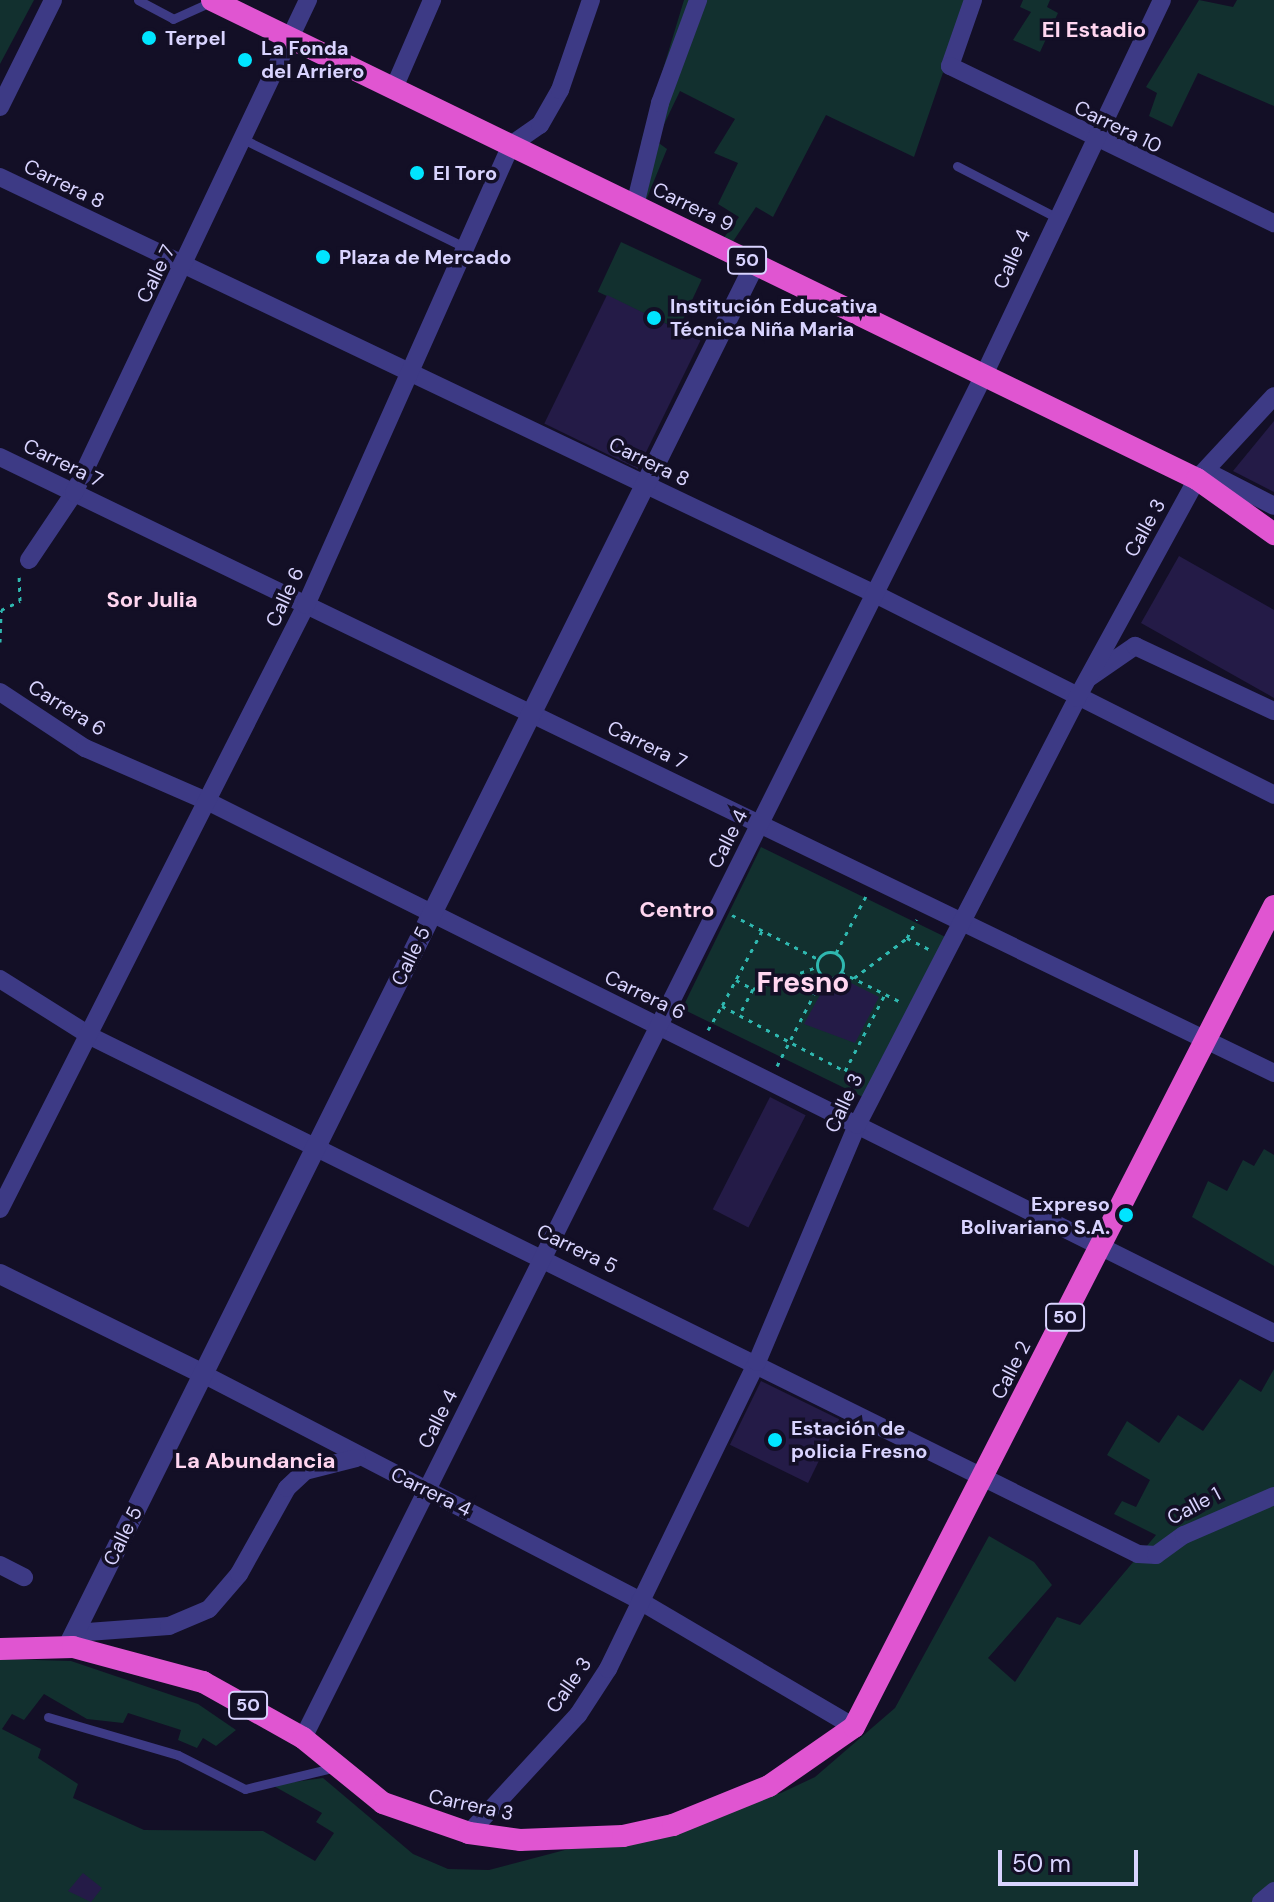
<!DOCTYPE html>
<meta charset="utf-8">
<style>
body{margin:0}
#map{position:relative;width:1274px;height:1902px;overflow:hidden;background:#130f26;font-family:"DM Sans",sans-serif}
div>[style]{position:absolute}
.green>*{inset:0;background:#12302f;transform-origin:0 0}
.building>*{inset:0;background:#241b47;transform-origin:0 0}
.path>*{height:3px;margin-top:-1.5px;transform-origin:0;background:repeating-linear-gradient(90deg,#2fb8b0 0 4px,transparent 0 10px)}
.path>.ring{margin:-1.5px;padding:0;box-sizing:content-box;background:none;border:3px solid #2fb8b0;border-radius:50%}
.service>*{height:9px;margin:-4.5px;padding:0 4.5px;transform-origin:4.5px;border-radius:4.5px;background:#3d3a85}
.minor>*{height:18px;margin:-9px;padding:0 9px;transform-origin:9px;border-radius:9px;background:#3d3a85}
.tertiary>*{height:20px;margin:-10px;padding:0 10px;transform-origin:10px;border-radius:10px;background:#3d3a85}
.trunk>*{height:22px;margin:-11px;padding:0 11px;transform-origin:11px;border-radius:11px;background:#e055d1}
.dots>*{width:22px;height:22px;translate:-50% -50%;box-sizing:border-box;border:4px solid #130f26;border-radius:50%}
span{translate:-50% -50%;white-space:nowrap;text-align:center;line-height:1.15;-webkit-text-stroke:7px #130f26;paint-order:stroke}
.shield-label span{padding:2px 6px;background:#130f26;border:2px solid;border-radius:6px;-webkit-text-stroke-width:0}
.shield-label{font-size:18px;color:#d9d4ff;font-weight:700}
.poi-label{font-size:20px;color:#d9d4ff;font-weight:700}
.left{translate:0 -50%;text-align:left}
.right{translate:-100% -50%;text-align:right}
.street-label{font-size:20px;color:#d9d4ff}
.neighbourhood-label{font-size:22px;color:#ffd6f0;font-weight:700}
.district-label{font-size:28px;color:#ffd6f0;font-weight:700}
.scale{position:absolute;left:998px;top:1850px;width:140px;height:36px;box-sizing:border-box;border:4px solid #d9d4ff;border-top:0;padding-left:10px;font-size:24px;line-height:28px;white-space:nowrap;color:#d9d4ff;-webkit-text-stroke:6px #130f26;paint-order:stroke}
</style>
<div id="map">
<div class="green">
<div style="clip-path:polygon(0 0,34px 0,0 64px)"></div>
<div style="clip-path:polygon(684px 0,968px 0,914px 157px,826px 115px,773px 217px,756px 207px,732px 243px,723px 239px,739px 217px,718px 204px,738px 163px,714px 153px,735px 119px,680px 91px,656px 141px,667px 149px,645px 203px,641px 142px)"></div>
<div style="clip-path:polygon(1023px 0,1050px 0,1047px 7px,1058px 13px,1040px 52px,1013px 40px,1031px 12px,1020px 7px)"></div>
<div style="clip-path:polygon(1199px 0,1233px 7px,1237px 0,1274px 0,1274px 106px,1198px 73px,1172px 127px,1149px 116px,1157px 93px,1146px 87px)"></div>
<div style="left:621px;top:242px;width:89px;height:55px;rotate:25deg"></div>
<div style="left:761px;top:847px;width:208px;height:180px;rotate:26deg"></div>
<div style="clip-path:polygon(1264px 1149px,1274px 1155px,1274px 1266px,1192px 1217px,1208px 1181px,1227px 1191px,1243px 1160px,1254px 1166px)"></div>
<div style="clip-path:polygon(1274px 1369px,1274px 1902px,0 1902px,0 1659px,71px 1661px,198px 1704px,236px 1730px,216px 1746px,203px 1738px,197px 1748px,178px 1740px,181px 1730px,128px 1713px,123px 1723px,87px 1719px,44px 1694px,24px 1720px,12px 1714px,2px 1729px,41px 1749px,38px 1758px,78px 1784px,73px 1798px,144px 1830px,263px 1831px,315px 1861px,334px 1833px,316px 1822px,322px 1813px,272px 1785px,323px 1778px,413px 1854px,448px 1869px,489px 1870px,781px 1793px,815px 1777px,895px 1708px,989px 1536px,1034px 1562px,1052px 1585px,988px 1658px,1015px 1682px,1057px 1617px,1080px 1625px,1156px 1535px,1114px 1514px,1122px 1501px,1136px 1507px,1150px 1480px,1107px 1455px,1127px 1421px,1159px 1443px,1178px 1415px,1203px 1431px,1240px 1379px,1261px 1392px)"></div>
</div>
<div class="building">
<div style="left:607px;top:295px;width:104px;height:143px;rotate:26deg"></div>
<div style="clip-path:polygon(1274px 421px,1274px 492px,1233px 471px)"></div>
<div style="clip-path:polygon(1179px 556px,1274px 610px,1274px 698px,1141px 623px)"></div>
<div style="clip-path:polygon(841px 978px,879px 997px,855px 1043px,804px 1024px,827px 982px)"></div>
<div style="left:770px;top:1097px;width:40px;height:126px;rotate:27deg"></div>
<div style="left:761px;top:1381px;width:87px;height:71px;rotate:26deg"></div>
<div style="clip-path:polygon(83px 1873px,102px 1888px,91px 1902px,68px 1891px)"></div>
</div>
<div class="path">
<div style="left:0;top:642px;width:32px;rotate:-88deg"></div>
<div style="left:1px;top:610px;width:21px;rotate:-25deg"></div>
<div style="left:20px;top:601px;width:24px;rotate:-92deg"></div>
<div style="left:732px;top:915px;width:97px;rotate:27.1deg"></div>
<div style="left:762px;top:931px;width:85px;rotate:118.1deg"></div>
<div style="left:722px;top:1006px;width:139px;rotate:27.9deg"></div>
<div style="left:845px;top:1071px;width:87px;rotate:-62.5deg"></div>
<div style="left:907px;top:938px;width:25px;rotate:27deg"></div>
<div class="ring" style="left:817px;top:952px;width:23px;height:23px"></div>
<div style="left:836px;top:953px;width:64px;rotate:-62.2deg"></div>
<div style="left:841px;top:972px;width:65px;rotate:26.6deg"></div>
<div style="left:854px;top:978px;width:66px;rotate:-37deg"></div>
<div style="left:907px;top:938px;width:21px;rotate:-62deg"></div>
<div style="left:736px;top:980px;width:19px;rotate:28deg"></div>
<div style="left:753px;top:989px;width:30px;rotate:118deg"></div>
<div style="left:753px;top:989px;width:68px;rotate:-19deg"></div>
<div style="left:708px;top:1030px;width:28px;rotate:-60deg"></div>
<div style="left:777px;top:1066px;width:100px;rotate:-62.7deg"></div>
</div>
<div class="service">
<div style="left:138px;top:0;width:40px;rotate:28deg"></div>
<div style="left:173px;top:19px;width:44px;rotate:-24.2deg"></div>
<div style="left:245px;top:140px;width:246px;rotate:26deg"></div>
<div style="left:957px;top:166px;width:111px;rotate:27.3deg"></div>
<div style="left:48px;top:1717px;width:135px;rotate:16.3deg"></div>
<div style="left:178px;top:1755px;width:75px;rotate:26.9deg"></div>
<div style="left:245px;top:1789px;width:89px;rotate:-13.6deg"></div>
</div>
<div class="minor">
<div style="left:973px;top:0;width:70px;rotate:109.2deg"></div>
<div style="left:950px;top:66px;width:360px;rotate:25.9deg"></div>
<div style="left:394px;top:88px;width:96px;rotate:-66.6deg"></div>
<div style="left:0;top:107px;width:119px;rotate:-63.6deg"></div>
<div style="left:0;top:177px;width:969px;rotate:25.48deg"></div>
<div style="left:875px;top:594px;width:447px;rotate:26.7deg"></div>
<div style="left:635px;top:205px;width:105px;rotate:-76.2deg"></div>
<div style="left:660px;top:103px;width:110px;rotate:-69.7deg"></div>
<div style="left:0;top:457px;width:1415px;rotate:25.8deg"></div>
<div style="left:1206px;top:471px;width:76px;rotate:27.2deg"></div>
<div style="left:29px;top:560px;width:81px;rotate:-56.1deg"></div>
<div style="left:74px;top:493px;width:546px;rotate:-64.61deg"></div>
<div style="left:1090px;top:677px;width:55px;rotate:-34.6deg"></div>
<div style="left:1135px;top:646px;width:153px;rotate:25.1deg"></div>
<div style="left:0;top:692px;width:102px;rotate:33.4deg"></div>
<div style="left:85px;top:748px;width:137px;rotate:23.6deg"></div>
<div style="left:211px;top:803px;width:1188px;rotate:26.5deg"></div>
<div style="left:0;top:979px;width:109px;rotate:32.2deg"></div>
<div style="left:92px;top:1037px;width:1167px;rotate:26.3deg"></div>
<div style="left:1138px;top:1554px;width:18px;rotate:3deg"></div>
<div style="left:1156px;top:1555px;width:34px;rotate:-36deg"></div>
<div style="left:1184px;top:1535px;width:98px;rotate:-23.4deg"></div>
<div style="left:0;top:1209px;width:677px;rotate:-63.13deg"></div>
<div style="left:306px;top:605px;width:504px;rotate:-65.98deg"></div>
<div style="left:511px;top:145px;width:35px;rotate:-35deg"></div>
<div style="left:540px;top:125px;width:40px;rotate:-60.3deg"></div>
<div style="left:560px;top:90px;width:95px;rotate:-71deg"></div>
<div style="left:203px;top:1374px;width:492px;rotate:27.4deg"></div>
<div style="left:640px;top:1601px;width:248px;rotate:30.5deg"></div>
<div style="left:0;top:1565px;width:27px;rotate:27deg"></div>
<div style="left:74px;top:1633px;width:95px;rotate:-4.2deg"></div>
<div style="left:169px;top:1626px;width:43px;rotate:-23deg"></div>
<div style="left:209px;top:1609px;width:46px;rotate:-49.4deg"></div>
<div style="left:239px;top:1574px;width:98px;rotate:-60.8deg"></div>
<div style="left:287px;top:1488px;width:25px;rotate:-43deg"></div>
<div style="left:305px;top:1471px;width:53px;rotate:-14.3deg"></div>
<div style="left:303px;top:1738px;width:1521px;rotate:-63.45deg"></div>
<div style="left:983px;top:377px;width:417px;rotate:-64.6deg"></div>
<div style="left:469px;top:1833px;width:161px;rotate:-47.3deg"></div>
<div style="left:578px;top:1715px;width:55px;rotate:-56.9deg"></div>
<div style="left:608px;top:1669px;width:341px;rotate:-64.1deg"></div>
<div style="left:757px;top:1362px;width:257px;rotate:-67.1deg"></div>
<div style="left:857px;top:1125px;width:480px;rotate:-62.7deg"></div>
<div style="left:1077px;top:698px;width:250px;rotate:-61.3deg"></div>
<div style="left:1197px;top:479px;width:113px;rotate:-47.1deg"></div>
<div style="left:1261px;top:1902px;width:17px;rotate:-40deg"></div>
</div>
<div class="tertiary">
<div style="left:0;top:1274px;width:226px;rotate:26.2deg"></div>
<div style="left:67px;top:1648px;width:1546px;rotate:-63.57deg"></div>
</div>
<div class="trunk">
<div style="left:212px;top:0;width:1095px;rotate:25.93deg"></div>
<div style="left:1197px;top:479px;width:95px;rotate:35.5deg"></div>
<div style="left:0;top:1649px;width:73px;rotate:-1.6deg"></div>
<div style="left:73px;top:1647px;width:135px;rotate:15.1deg"></div>
<div style="left:203px;top:1682px;width:115px;rotate:29.2deg"></div>
<div style="left:303px;top:1738px;width:103px;rotate:39.1deg"></div>
<div style="left:383px;top:1803px;width:91px;rotate:19.2deg"></div>
<div style="left:469px;top:1833px;width:51px;rotate:7.8deg"></div>
<div style="left:520px;top:1840px;width:103px;rotate:-2.2deg"></div>
<div style="left:623px;top:1836px;width:51px;rotate:-12.4deg"></div>
<div style="left:673px;top:1825px;width:104px;rotate:-22.1deg"></div>
<div style="left:769px;top:1786px;width:103px;rotate:-34.8deg"></div>
<div style="left:854px;top:1727px;width:922px;rotate:-62.91deg"></div>
</div>
<div class="dots">
<div style="left:149px;top:38px;background:#00e5ff"></div>
<div style="left:245px;top:60px;background:#00e5ff"></div>
<div style="left:417px;top:173px;background:#00e5ff"></div>
<div style="left:323px;top:257px;background:#00e5ff"></div>
<div style="left:654px;top:318px;background:#00e5ff"></div>
<div style="left:1126px;top:1215px;background:#00e5ff"></div>
<div style="left:775px;top:1440px;background:#00e5ff"></div>
</div>
<div class="shield-label">
<span style="left:747px;top:260px">50</span>
<span style="left:1065px;top:1317px">50</span>
<span style="left:248px;top:1705px">50</span>
</div>
<div class="poi-label">
<span class="left" style="left:165px;top:38px">Terpel</span>
<span class="left" style="left:261px;top:60px">La Fonda<br>del Arriero</span>
<span class="left" style="left:433px;top:173px">El Toro</span>
<span class="left" style="left:339px;top:257px">Plaza de Mercado</span>
<span class="left" style="left:670px;top:318px">Institución Educativa<br>Técnica Niña Maria</span>
<span class="right" style="left:1110px;top:1216px">Expreso<br>Bolivariano S.A.</span>
<span class="left" style="left:791px;top:1440px">Estación de<br>policia Fresno</span>
</div>
<div class="street-label">
<span style="left:1118px;top:127px;rotate:26deg">Carrera 10</span>
<span style="left:64px;top:184px;rotate:26deg">Carrera 8</span>
<span style="left:693px;top:207px;rotate:26deg">Carrera 9</span>
<span style="left:1012px;top:259px;rotate:-66deg">Calle 4</span>
<span style="left:156px;top:274px;rotate:-64deg">Calle 7</span>
<span style="left:649px;top:462px;rotate:26deg">Carrera 8</span>
<span style="left:63px;top:463px;rotate:26deg">Carrera 7</span>
<span style="left:1145px;top:528px;rotate:-61deg">Calle 3</span>
<span style="left:285px;top:597px;rotate:-65deg">Calle 6</span>
<span style="left:67px;top:708px;rotate:32deg">Carrera 6</span>
<span style="left:647px;top:745px;rotate:26deg">Carrera 7</span>
<span style="left:728px;top:839px;rotate:-63deg">Calle 4</span>
<span style="left:411px;top:956px;rotate:-64deg">Calle 5</span>
<span style="left:645px;top:995px;rotate:26deg">Carrera 6</span>
<span style="left:844px;top:1103px;rotate:-65deg">Calle 3</span>
<span style="left:577px;top:1249px;rotate:26deg">Carrera 5</span>
<span style="left:1011px;top:1370px;rotate:-63deg">Calle 2</span>
<span style="left:438px;top:1419px;rotate:-63deg">Calle 4</span>
<span style="left:431px;top:1492px;rotate:26deg">Carrera 4</span>
<span style="left:1194px;top:1506px;rotate:-28deg">Calle 1</span>
<span style="left:123px;top:1536px;rotate:-64deg">Calle 5</span>
<span style="left:569px;top:1685px;rotate:-55deg">Calle 3</span>
<span style="left:471px;top:1805px;rotate:12deg">Carrera 3</span>
</div>
<div class="neighbourhood-label">
<span style="left:1094px;top:30px">El Estadio</span>
<span style="left:152px;top:600px">Sor Julia</span>
<span style="left:677px;top:910px">Centro</span>
<span style="left:255px;top:1461px">La Abundancia</span>
</div>
<div class="district-label">
<span style="left:803px;top:983px">Fresno</span>
</div>
<div class="scale">50 m</div>
</div>
